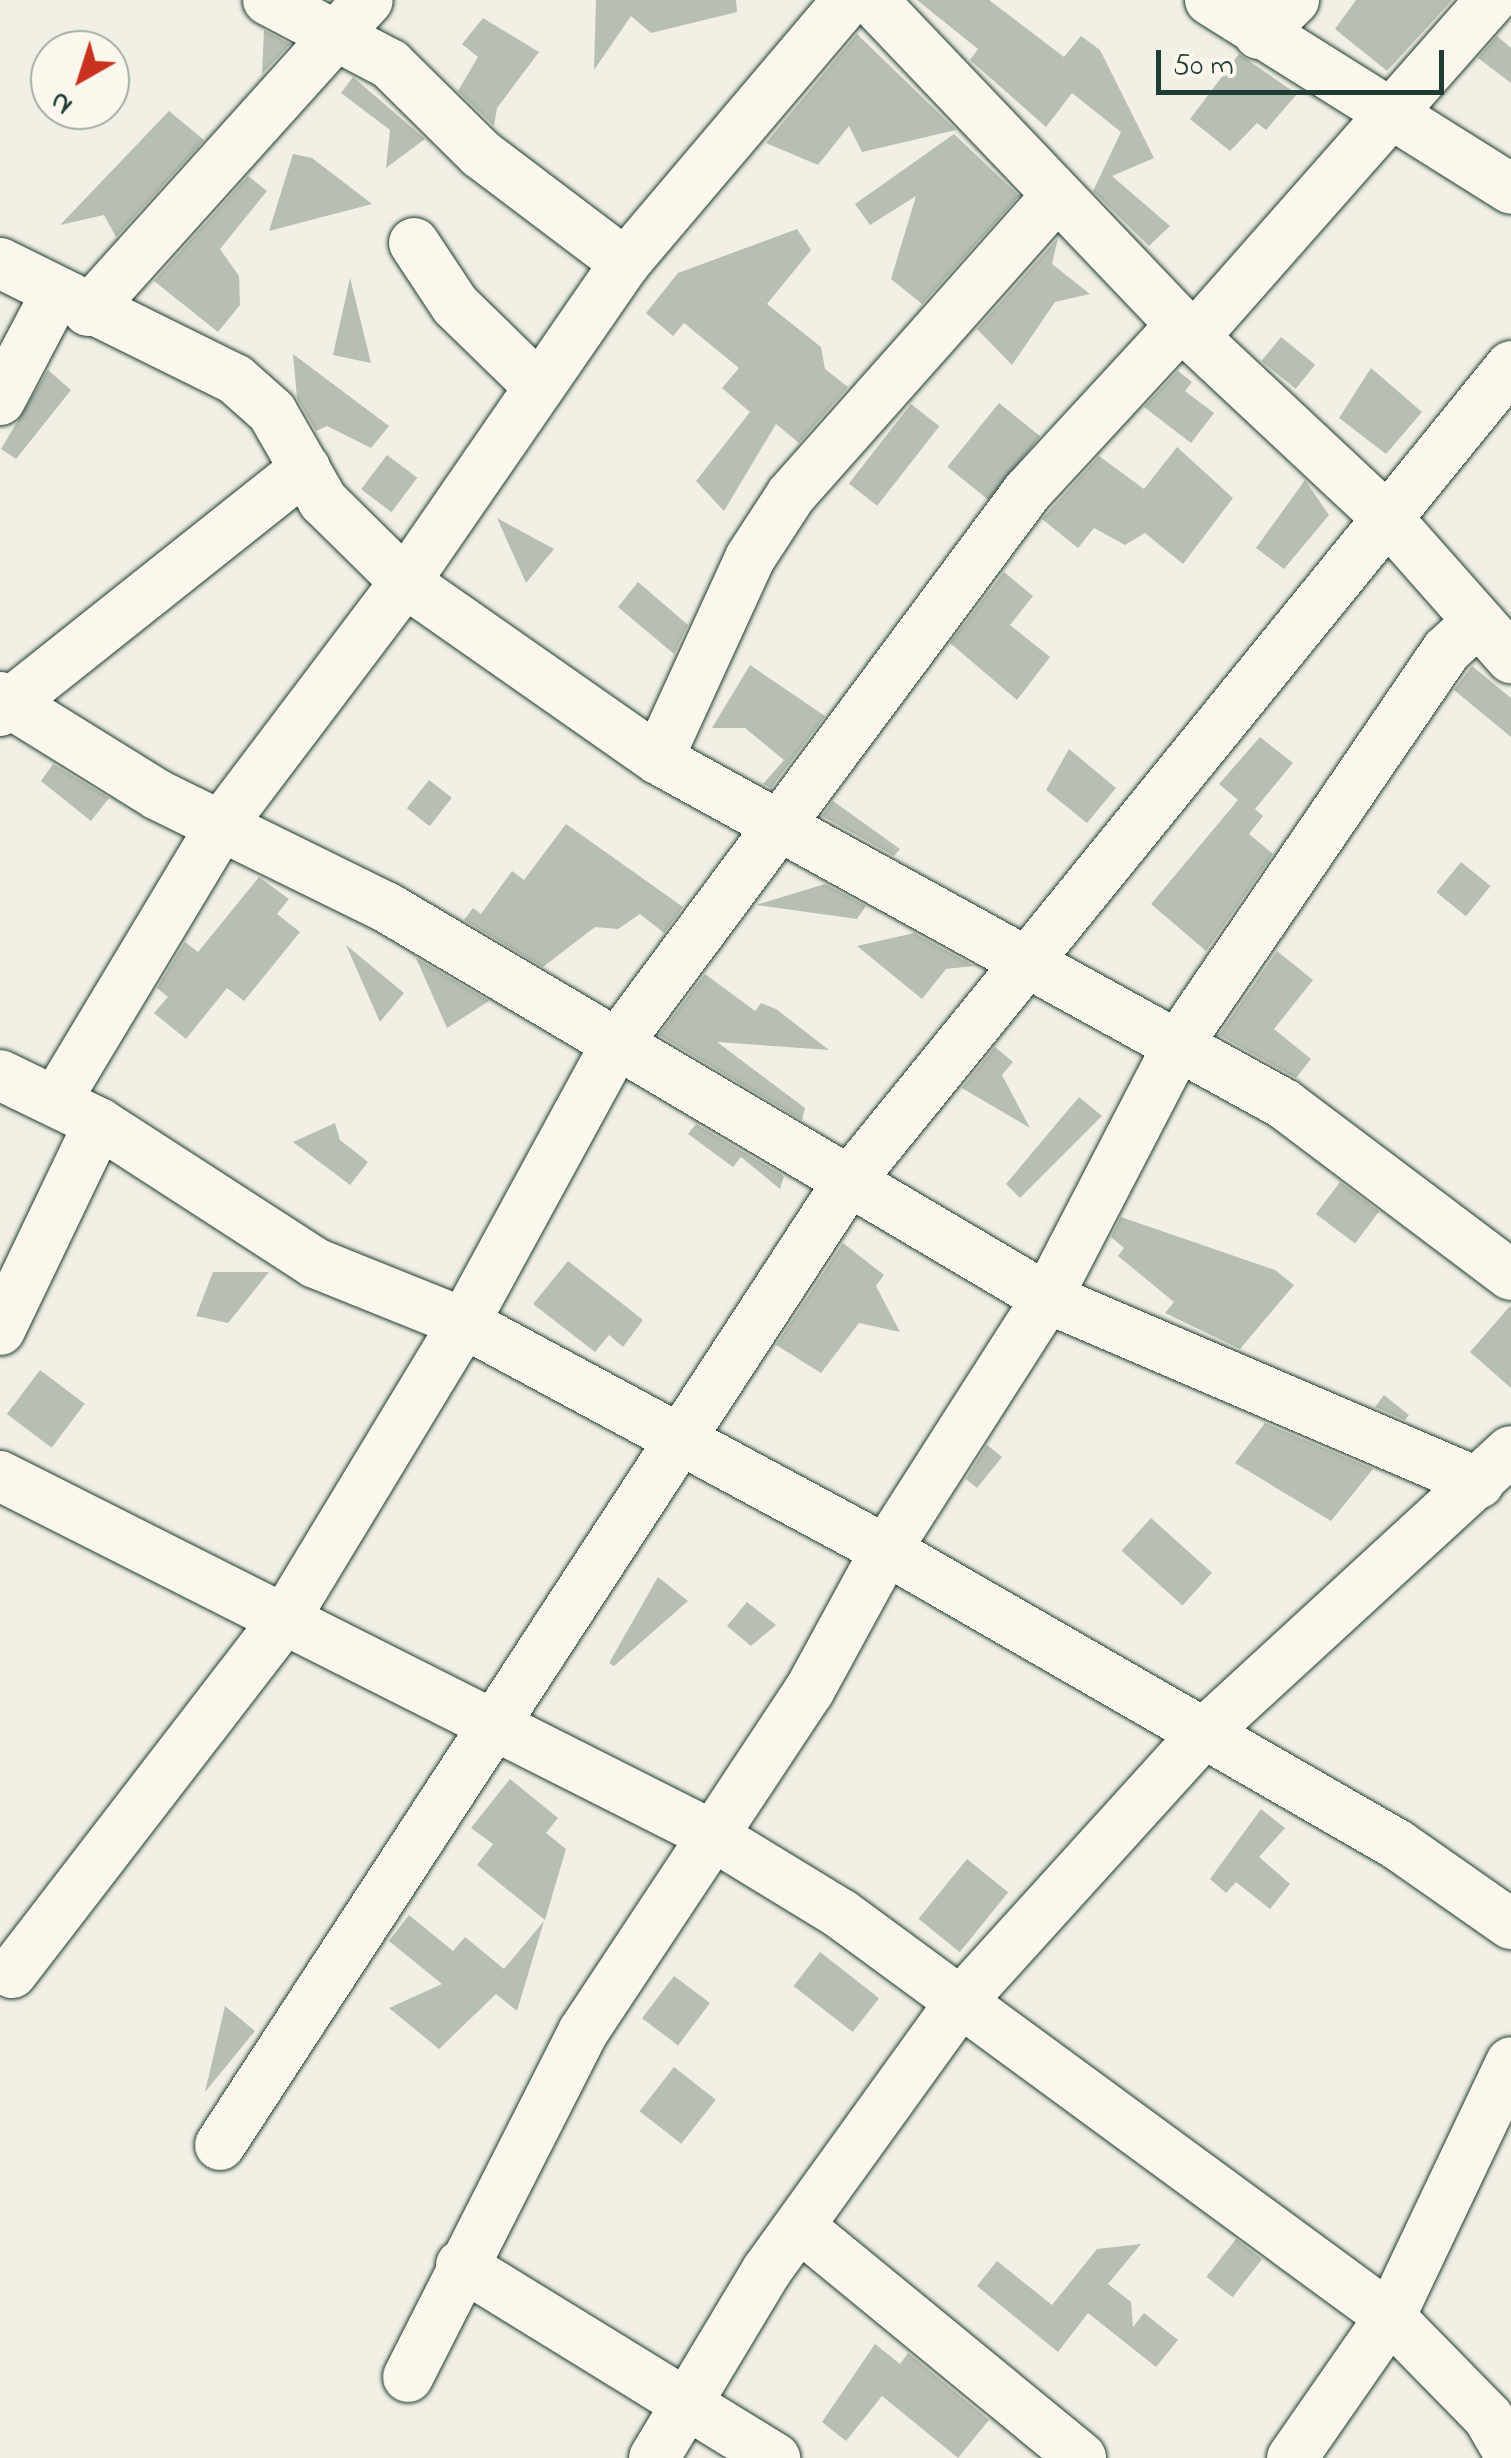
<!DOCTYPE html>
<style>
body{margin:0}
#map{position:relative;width:1511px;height:2458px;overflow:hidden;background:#f2f0e5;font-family:"Indie Flower",sans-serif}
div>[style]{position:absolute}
.building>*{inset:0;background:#b7beb3;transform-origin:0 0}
.roads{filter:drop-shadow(0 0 2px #1f3d34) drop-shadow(0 0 2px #1f3d34)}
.minor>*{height:50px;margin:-25px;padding:0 25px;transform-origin:25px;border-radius:25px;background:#fbf7ec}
span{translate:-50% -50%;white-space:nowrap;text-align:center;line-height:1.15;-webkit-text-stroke:10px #fbf7ec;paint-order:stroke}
.north{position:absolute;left:30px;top:30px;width:100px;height:100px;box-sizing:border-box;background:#fbf7ec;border:2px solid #a3ada2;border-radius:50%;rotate:219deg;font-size:28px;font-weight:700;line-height:40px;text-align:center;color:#1f3d34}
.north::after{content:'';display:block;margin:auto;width:35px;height:45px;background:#c8321e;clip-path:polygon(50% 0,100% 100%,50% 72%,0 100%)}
.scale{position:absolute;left:1156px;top:50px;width:288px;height:45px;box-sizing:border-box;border:5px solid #1f3d34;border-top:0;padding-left:12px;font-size:30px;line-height:35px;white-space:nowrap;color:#1f3d34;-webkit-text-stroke:8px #fbf7ec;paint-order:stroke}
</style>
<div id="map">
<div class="building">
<div style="clip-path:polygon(596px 0,736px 0,737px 12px,651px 33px,631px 16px,594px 70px)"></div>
<div style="clip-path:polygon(917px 0,989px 0,1064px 57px,1081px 36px,1100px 50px,1154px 158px,1112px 176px,1170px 226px,1149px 246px,1093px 191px,1121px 132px,1072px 93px,1046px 127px,970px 60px,978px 49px)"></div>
<div style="clip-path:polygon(1356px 0,1452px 0,1387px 71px,1335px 29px)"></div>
<div style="clip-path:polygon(483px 18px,539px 52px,497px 108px,494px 126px,458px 91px,478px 57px,462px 44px)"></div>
<div style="clip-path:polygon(264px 30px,290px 44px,262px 74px)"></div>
<div style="clip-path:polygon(857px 34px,956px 130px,862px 152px,849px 126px,818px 165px,766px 143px)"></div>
<div style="clip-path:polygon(1497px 36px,1511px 48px,1511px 83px,1478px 58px)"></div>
<div style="clip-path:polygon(1239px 54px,1297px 94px,1266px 130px,1257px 123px,1230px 151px,1190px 119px)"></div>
<div style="clip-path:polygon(353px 77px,425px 139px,386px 168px,390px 130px,341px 93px)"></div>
<div style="clip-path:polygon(169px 111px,204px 140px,116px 237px,104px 215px,60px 225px)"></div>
<div style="clip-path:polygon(954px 134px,1019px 196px,922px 304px,891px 279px,916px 196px,870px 225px,855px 204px)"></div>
<div style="clip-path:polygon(293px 154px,312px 158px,372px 204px,269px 231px)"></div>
<div style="clip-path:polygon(248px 176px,267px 191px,220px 249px,239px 276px,240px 305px,218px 332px,154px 281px)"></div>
<div style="clip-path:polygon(797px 229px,811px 250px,767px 304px,821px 347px,825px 369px,848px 387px,799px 443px,776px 424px,724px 511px,696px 481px,750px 412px,722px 388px,739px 368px,684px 323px,673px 336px,646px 313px,678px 273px)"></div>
<div style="clip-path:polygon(1058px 238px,1052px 264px,1090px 294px,1055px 302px,1012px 365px,977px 329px)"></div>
<div style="clip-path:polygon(350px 278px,371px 363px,333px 355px)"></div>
<div style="left:1281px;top:337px;width:44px;height:31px;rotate:39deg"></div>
<div style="clip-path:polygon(293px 354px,389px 426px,371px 448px,327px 426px,316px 431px,297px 398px)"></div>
<div style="clip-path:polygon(1371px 368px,1422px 412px,1386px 454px,1339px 418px)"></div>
<div style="clip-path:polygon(48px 370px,71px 390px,16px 459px,1px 449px)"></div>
<div style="clip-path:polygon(1178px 371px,1192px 382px,1185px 391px,1214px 413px,1191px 443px,1144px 407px)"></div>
<div style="left:999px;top:403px;width:53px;height:82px;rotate:39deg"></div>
<div style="left:911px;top:404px;width:36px;height:101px;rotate:38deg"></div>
<div style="clip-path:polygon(1177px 447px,1233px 498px,1183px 564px,1145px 533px,1125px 545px,1094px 528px,1078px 548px,1042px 519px,1099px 456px,1144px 489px)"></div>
<div style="left:387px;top:455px;width:38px;height:43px;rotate:37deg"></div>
<div style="clip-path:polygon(1305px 480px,1329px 515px,1284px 569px,1256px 548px)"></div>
<div style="clip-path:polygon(497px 518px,554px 549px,526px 583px)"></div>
<div style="clip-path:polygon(1004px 572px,1033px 596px,1010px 625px,1050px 657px,1017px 700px,950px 643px)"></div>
<div style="clip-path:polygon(638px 582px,688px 625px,674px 654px,618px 607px)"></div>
<div style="clip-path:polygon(750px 665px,825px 716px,771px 788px,763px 784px,784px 760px,745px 728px,712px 728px)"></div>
<div style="clip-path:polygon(1472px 666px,1511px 698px,1511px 737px,1454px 690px)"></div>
<div style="clip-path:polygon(1260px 737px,1293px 763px,1255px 809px,1263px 816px,1249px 834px,1273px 854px,1206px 951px,1151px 904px,1238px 800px,1219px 784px)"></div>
<div style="clip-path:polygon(1069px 749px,1116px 788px,1087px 823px,1046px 790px)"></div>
<div style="clip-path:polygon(53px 764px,109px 798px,91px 821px,41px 781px)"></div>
<div style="left:429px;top:780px;width:29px;height:36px;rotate:38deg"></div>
<div style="clip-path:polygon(833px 801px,900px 849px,894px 856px,822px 816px)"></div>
<div style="clip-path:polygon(566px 824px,683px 907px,664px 933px,640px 914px,618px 929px,595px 927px,543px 967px,464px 920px,473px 908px,481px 914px,512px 871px,524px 880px)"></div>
<div style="left:1461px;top:862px;width:38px;height:39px;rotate:39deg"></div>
<div style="clip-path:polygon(259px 877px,289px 899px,277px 914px,300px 932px,244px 1001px,227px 988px,186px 1039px,154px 1013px,168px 997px,157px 988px,185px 942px,198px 952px)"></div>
<div style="clip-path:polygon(825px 884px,866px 906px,857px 919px,756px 905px)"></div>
<div style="clip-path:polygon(914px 933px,974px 966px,946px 969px,922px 999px,857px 946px)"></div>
<div style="clip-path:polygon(346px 945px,404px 993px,380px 1022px)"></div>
<div style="clip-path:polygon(1277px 951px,1313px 980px,1274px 1029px,1311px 1059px,1296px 1078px,1219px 1035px)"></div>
<div style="clip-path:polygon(416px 958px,489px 1001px,447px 1028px)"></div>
<div style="clip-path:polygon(705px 974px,755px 1011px,761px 1003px,776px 1009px,829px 1050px,717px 1042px,805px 1108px,802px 1120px,659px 1035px)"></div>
<div style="clip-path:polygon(995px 1047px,1013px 1062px,1002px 1075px,1030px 1128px,962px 1088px)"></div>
<div style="clip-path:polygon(1079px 1097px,1102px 1116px,1020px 1198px,1006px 1184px)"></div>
<div style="clip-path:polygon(335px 1123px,340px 1140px,368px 1162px,350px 1185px,293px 1142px)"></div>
<div style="clip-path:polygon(696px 1124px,784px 1176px,780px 1189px,741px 1157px,733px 1167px,688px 1134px)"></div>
<div style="left:1340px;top:1182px;width:49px;height:40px;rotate:37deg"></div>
<div style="clip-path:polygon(1121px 1217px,1275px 1270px,1294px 1285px,1240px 1349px,1165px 1313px,1174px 1302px,1118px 1256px,1124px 1248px,1111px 1237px)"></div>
<div style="clip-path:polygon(843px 1243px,884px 1275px,876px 1286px,900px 1332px,859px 1323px,821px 1373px,776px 1345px)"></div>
<div style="clip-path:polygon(568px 1261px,643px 1320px,623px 1347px,609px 1335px,595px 1352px,533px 1304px)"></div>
<div style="clip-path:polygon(213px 1272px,269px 1272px,228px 1323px,196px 1316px)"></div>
<div style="clip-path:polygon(1511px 1305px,1511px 1388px,1470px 1352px)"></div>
<div style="left:40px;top:1370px;width:56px;height:55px;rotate:37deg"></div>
<div style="clip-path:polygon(1384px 1395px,1409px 1415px,1405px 1420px,1375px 1407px)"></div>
<div style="clip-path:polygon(1265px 1423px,1373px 1469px,1331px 1521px,1235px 1463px)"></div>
<div style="clip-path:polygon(987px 1445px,1002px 1457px,977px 1488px,966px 1479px)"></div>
<div style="left:1151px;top:1518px;width:82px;height:44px;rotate:42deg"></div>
<div style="clip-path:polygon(658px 1577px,688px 1601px,614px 1666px,609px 1663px)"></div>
<div style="clip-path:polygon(747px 1602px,776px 1625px,751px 1646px,727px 1626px)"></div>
<div style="clip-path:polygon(510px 1779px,558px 1818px,546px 1833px,566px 1849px,545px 1920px,477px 1865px,493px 1844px,471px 1828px)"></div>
<div style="clip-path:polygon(1261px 1809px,1285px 1828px,1259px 1857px,1290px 1884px,1270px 1909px,1236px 1882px,1226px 1893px,1210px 1879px)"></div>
<div style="left:967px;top:1859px;width:53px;height:77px;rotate:39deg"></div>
<div style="clip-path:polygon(409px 1915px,453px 1951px,465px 1937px,504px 1969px,544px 1921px,517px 2011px,496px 1994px,439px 2049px,389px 2008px,442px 1984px,389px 1941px)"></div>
<div style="left:820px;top:1952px;width:75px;height:43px;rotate:38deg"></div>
<div style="left:674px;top:1976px;width:45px;height:53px;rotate:37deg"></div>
<div style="clip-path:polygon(225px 2006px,255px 2031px,205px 2092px)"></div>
<div style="left:674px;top:2067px;width:53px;height:56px;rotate:38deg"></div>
<div style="left:1236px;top:2239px;width:33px;height:48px;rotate:38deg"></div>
<div style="clip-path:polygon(1141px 2244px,1108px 2284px,1131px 2302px,1133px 2327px,1144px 2313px,1178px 2340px,1156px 2367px,1088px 2313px,1058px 2352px,977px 2286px,997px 2261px,1052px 2305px,1097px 2249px)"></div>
<div style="clip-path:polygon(875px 2344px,900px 2364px,908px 2353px,989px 2420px,958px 2458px,882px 2396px,846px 2441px,822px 2422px)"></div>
</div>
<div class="roads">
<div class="minor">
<div style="left:268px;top:0;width:138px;rotate:27.7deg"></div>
<div style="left:390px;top:64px;width:128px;rotate:44.7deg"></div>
<div style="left:481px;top:154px;width:181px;rotate:37.1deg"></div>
<div style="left:872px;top:0;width:448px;rotate:46.4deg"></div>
<div style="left:1181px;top:325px;width:284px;rotate:43.1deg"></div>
<div style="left:1388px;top:519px;width:186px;rotate:48.5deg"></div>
<div style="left:1210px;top:0;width:355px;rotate:32.1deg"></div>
<div style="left:1259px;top:34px;width:49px;rotate:-44.2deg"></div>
<div style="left:414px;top:243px;width:74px;rotate:56.5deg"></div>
<div style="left:455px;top:305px;width:117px;rotate:44.3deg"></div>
<div style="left:0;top:263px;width:262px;rotate:26.3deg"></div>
<div style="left:235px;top:379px;width:50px;rotate:41.7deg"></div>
<div style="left:272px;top:412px;width:103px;rotate:60.2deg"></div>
<div style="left:323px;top:501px;width:115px;rotate:44.6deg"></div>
<div style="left:405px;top:582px;width:309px;rotate:35deg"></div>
<div style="left:658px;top:759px;width:715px;rotate:28.86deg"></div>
<div style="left:1284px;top:1104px;width:284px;rotate:37deg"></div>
<div style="left:88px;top:311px;width:418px;rotate:-48deg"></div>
<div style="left:1194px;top:337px;width:449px;rotate:-48.6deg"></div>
<div style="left:0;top:400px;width:120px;rotate:-62.2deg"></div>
<div style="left:0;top:697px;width:186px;rotate:31.8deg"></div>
<div style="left:158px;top:795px;width:254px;rotate:26.2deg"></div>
<div style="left:386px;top:907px;width:768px;rotate:30.61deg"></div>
<div style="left:1047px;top:1298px;width:470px;rotate:23.2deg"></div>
<div style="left:0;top:711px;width:390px;rotate:-38.5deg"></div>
<div style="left:658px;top:759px;width:221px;rotate:-65.4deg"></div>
<div style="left:750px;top:558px;width:75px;rotate:-56.9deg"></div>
<div style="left:791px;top:495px;width:399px;rotate:-48.4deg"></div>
<div style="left:0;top:1075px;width:110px;rotate:25.9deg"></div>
<div style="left:99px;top:1123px;width:257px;rotate:32.9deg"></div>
<div style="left:315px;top:1263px;width:161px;rotate:21.9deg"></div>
<div style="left:464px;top:1323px;width:479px;rotate:28.3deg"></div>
<div style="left:886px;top:1550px;width:591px;rotate:29.95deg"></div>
<div style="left:1398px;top:1845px;width:138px;rotate:35deg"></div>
<div style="left:57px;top:1099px;width:321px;rotate:-59deg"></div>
<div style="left:222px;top:824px;width:303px;rotate:-52.9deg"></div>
<div style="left:405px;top:582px;width:388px;rotate:-55.4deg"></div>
<div style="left:625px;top:263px;width:345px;rotate:-49.7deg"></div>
<div style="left:0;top:1330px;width:229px;rotate:-64.4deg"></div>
<div style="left:0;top:1476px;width:795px;rotate:26.76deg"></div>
<div style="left:710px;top:1834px;width:153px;rotate:31.4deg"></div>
<div style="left:841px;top:1914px;width:681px;rotate:36.28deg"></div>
<div style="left:1390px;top:2317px;width:140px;rotate:45.6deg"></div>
<div style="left:1488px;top:2417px;width:46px;rotate:60.1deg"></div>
<div style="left:12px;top:1973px;width:446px;rotate:-52.4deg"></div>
<div style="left:284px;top:1620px;width:347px;rotate:-58.8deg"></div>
<div style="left:464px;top:1323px;width:313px;rotate:-61.4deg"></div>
<div style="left:614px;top:1048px;width:693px;rotate:-53.39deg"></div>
<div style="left:1027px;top:492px;width:227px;rotate:-47.3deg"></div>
<div style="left:220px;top:2145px;width:1146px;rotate:-56.89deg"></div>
<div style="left:846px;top:1185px;width:1055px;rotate:-50.92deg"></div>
<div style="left:799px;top:2226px;width:365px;rotate:39.4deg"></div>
<div style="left:461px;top:2265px;width:369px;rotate:31.6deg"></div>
<div style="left:408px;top:2377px;width:387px;rotate:-63.1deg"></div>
<div style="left:583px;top:2032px;width:409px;rotate:-56.5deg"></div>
<div style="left:809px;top:1691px;width:161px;rotate:-61.4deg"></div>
<div style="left:886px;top:1550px;width:299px;rotate:-57.4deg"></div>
<div style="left:1047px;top:1298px;width:289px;rotate:-62.6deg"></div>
<div style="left:1180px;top:1041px;width:473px;rotate:-55.7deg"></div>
<div style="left:1447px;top:650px;width:41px;rotate:-43deg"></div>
<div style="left:654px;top:2458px;width:219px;rotate:-59deg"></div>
<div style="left:767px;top:2270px;width:333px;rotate:-54.2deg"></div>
<div style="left:962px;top:2000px;width:362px;rotate:-47.8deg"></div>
<div style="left:1205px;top:1732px;width:415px;rotate:-42.6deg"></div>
<div style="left:1292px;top:2458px;width:172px;rotate:-55.2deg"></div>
<div style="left:1390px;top:2317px;width:282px;rotate:-64.6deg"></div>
</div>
</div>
<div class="north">N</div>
<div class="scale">50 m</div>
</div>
